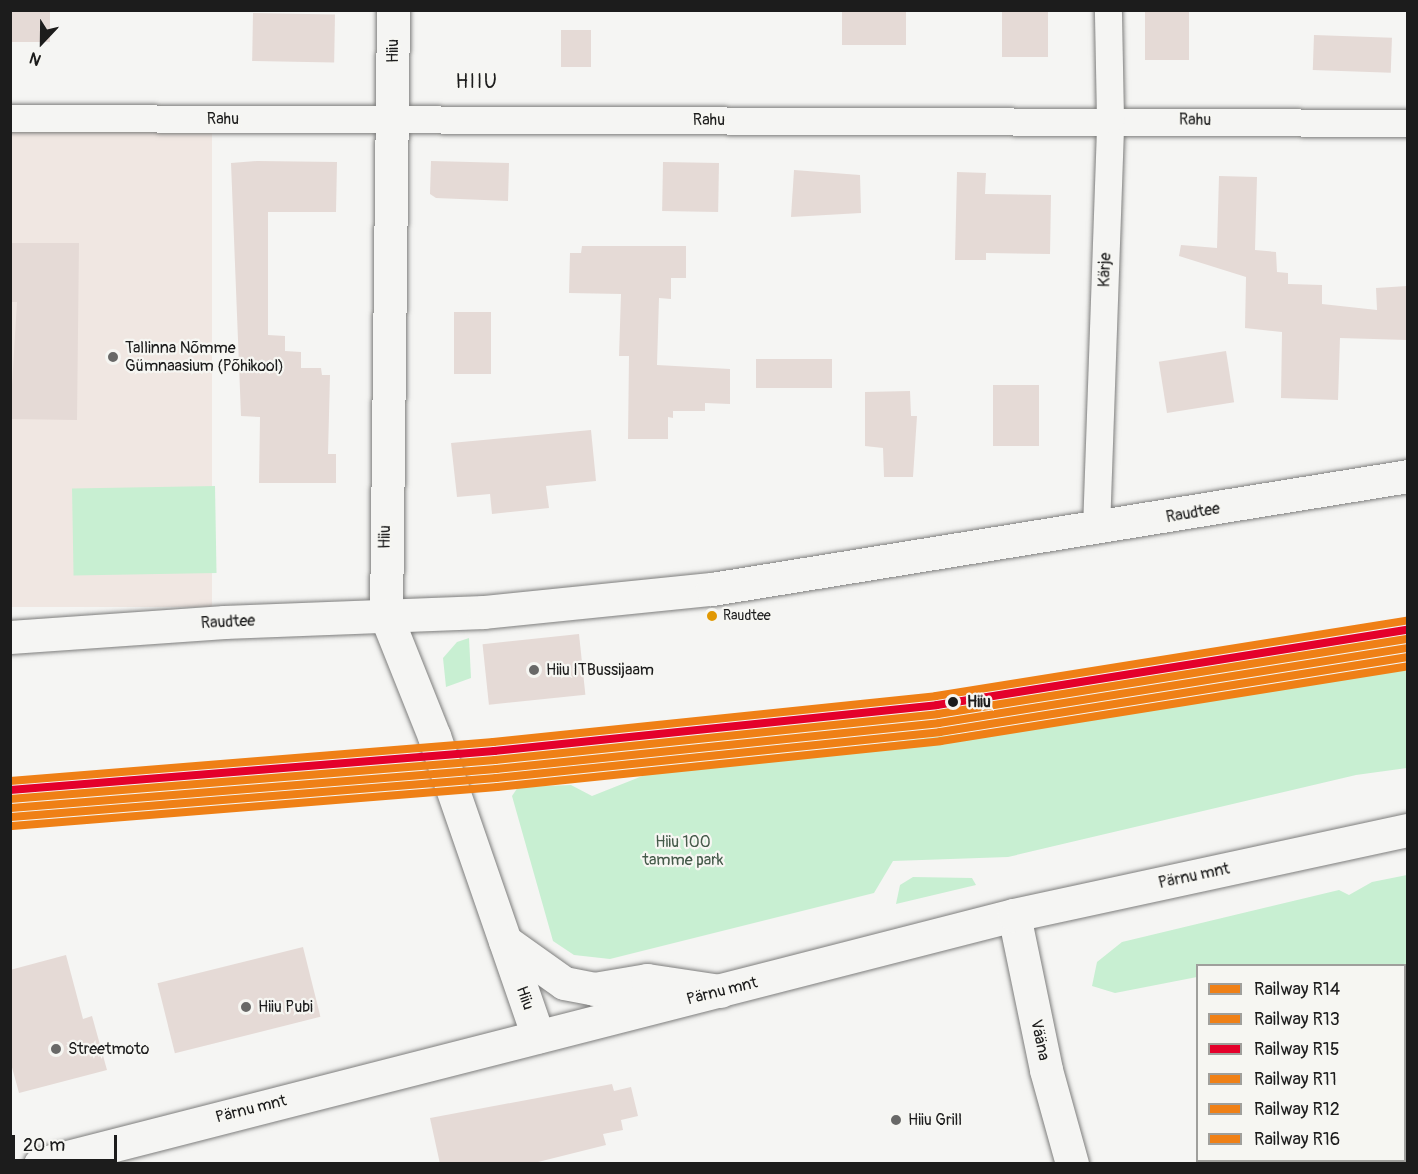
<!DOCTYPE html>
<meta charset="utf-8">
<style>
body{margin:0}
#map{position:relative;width:1418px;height:1174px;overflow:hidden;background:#f5f5f3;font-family:Pangolin,sans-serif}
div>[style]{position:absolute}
.built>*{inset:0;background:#f0e7e2;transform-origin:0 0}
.green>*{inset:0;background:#c8efd2;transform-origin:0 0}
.building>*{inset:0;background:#e5dad6;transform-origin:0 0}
.roads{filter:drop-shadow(0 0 2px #7e7e7d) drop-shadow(0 0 2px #7e7e7d)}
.minor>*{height:27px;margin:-13.5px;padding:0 13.5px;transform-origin:13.5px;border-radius:13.5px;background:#f5f5f3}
.tertiary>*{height:33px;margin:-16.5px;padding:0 16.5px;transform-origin:16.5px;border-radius:16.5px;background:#f5f5f3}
.secondary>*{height:33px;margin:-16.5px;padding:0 16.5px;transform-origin:16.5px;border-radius:16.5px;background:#f5f5f3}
.rail-1>*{height:8px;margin:-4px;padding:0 4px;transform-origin:4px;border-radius:4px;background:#ef8016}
.rail-2>*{height:8px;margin:-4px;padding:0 4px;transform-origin:4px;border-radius:4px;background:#ef8016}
.rail-3>*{height:8px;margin:-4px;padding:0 4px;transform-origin:4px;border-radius:4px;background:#e4002b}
.rail-4>*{height:8px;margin:-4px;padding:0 4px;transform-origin:4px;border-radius:4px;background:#ef8016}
.rail-5>*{height:8px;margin:-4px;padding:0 4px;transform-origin:4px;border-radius:4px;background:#ef8016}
.rail-6>*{height:8px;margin:-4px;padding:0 4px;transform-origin:4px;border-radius:4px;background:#ef8016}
.dots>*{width:16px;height:16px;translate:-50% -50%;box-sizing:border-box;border:3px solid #f6f6f2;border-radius:50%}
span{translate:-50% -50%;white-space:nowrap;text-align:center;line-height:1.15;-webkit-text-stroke:4.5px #f6f6f2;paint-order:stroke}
.bus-label{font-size:14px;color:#1c1c1c}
.left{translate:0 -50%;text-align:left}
.street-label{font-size:16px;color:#1c1c1c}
.poi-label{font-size:16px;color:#1c1c1c}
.stop-label{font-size:16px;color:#1c1c1c;font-weight:700}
.park-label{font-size:16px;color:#455a4a}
.quarter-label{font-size:20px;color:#1c1c1c;letter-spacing:1.5px}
.frame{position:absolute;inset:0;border:12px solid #1c1c1c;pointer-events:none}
.legend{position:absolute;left:1196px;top:964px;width:210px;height:198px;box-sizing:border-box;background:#f6f6f2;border:2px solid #9f9f9c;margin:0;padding:8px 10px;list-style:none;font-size:18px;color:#1c1c1c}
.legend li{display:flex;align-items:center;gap:12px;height:30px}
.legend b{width:30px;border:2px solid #9f9f9c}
.north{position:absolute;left:12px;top:12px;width:60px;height:60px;-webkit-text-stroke:4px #f6f6f2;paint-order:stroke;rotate:202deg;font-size:16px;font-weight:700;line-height:24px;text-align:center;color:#1c1c1c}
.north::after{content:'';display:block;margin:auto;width:21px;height:27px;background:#1c1c1c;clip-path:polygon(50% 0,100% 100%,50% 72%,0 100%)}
.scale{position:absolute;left:12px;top:1135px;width:105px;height:27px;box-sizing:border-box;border:3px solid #1c1c1c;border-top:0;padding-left:8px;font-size:18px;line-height:21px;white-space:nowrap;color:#1c1c1c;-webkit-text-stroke:4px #f6f6f2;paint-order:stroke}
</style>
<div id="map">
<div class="built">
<div style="left:11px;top:118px;width:201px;height:489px"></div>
</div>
<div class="green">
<div style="left:215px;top:486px;width:87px;height:143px;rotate:89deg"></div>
<div style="clip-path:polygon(469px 638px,471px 678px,446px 687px,443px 658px,457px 642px)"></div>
<div style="clip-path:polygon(1407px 670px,1407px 768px,1356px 775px,1008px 857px,893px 861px,874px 893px,610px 959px,574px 955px,553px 941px,512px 796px,518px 787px,571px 785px,592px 796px,655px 771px,1076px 720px)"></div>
<div style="clip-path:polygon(1407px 875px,1407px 993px,1404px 966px,1198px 966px,1197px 977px,1115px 993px,1092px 986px,1097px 962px,1122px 942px,1339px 890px,1349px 895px,1372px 882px)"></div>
<div style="clip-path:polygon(913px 877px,972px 878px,976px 885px,896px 904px,900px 885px)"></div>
</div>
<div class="building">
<div style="left:12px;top:10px;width:38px;height:32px"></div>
<div style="left:842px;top:10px;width:64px;height:35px"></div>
<div style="left:1002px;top:10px;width:46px;height:47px"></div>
<div style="left:1145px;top:10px;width:44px;height:50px"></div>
<div style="left:253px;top:13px;width:82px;height:48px;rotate:1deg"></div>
<div style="left:561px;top:30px;width:30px;height:37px"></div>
<div style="left:1314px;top:35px;width:78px;height:35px;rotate:2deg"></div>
<div style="clip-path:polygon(257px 161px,337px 162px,336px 212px,268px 212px,268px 335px,285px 336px,285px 351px,301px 352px,301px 368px,321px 368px,322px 375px,330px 375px,328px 454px,336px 454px,336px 483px,259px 483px,260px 417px,241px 416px,231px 163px)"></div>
<div style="clip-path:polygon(431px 161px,509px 163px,508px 201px,436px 198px,430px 194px)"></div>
<div style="left:663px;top:162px;width:56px;height:49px;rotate:1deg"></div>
<div style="clip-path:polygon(794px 170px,860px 175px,861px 213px,791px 217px)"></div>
<div style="clip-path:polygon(957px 172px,986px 173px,985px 194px,1051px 195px,1050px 254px,986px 253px,986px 260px,955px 260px)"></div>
<div style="clip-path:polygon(1219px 176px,1257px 177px,1255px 250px,1276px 252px,1277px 272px,1288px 273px,1288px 284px,1322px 285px,1322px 304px,1377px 310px,1376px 288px,1407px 286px,1407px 340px,1340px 338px,1338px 400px,1281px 398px,1282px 332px,1245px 328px,1246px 277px,1179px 256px,1181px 245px,1217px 248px)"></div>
<div style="clip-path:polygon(10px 243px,79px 243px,77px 420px,10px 419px,17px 302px,10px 302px)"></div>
<div style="clip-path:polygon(582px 246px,686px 246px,686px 278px,671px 278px,671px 299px,659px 298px,657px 365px,730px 369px,730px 404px,705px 403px,705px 411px,673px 411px,673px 418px,668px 417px,668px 439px,628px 439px,629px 356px,619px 356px,621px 294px,569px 293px,570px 253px,581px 253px)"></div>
<div style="left:454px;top:312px;width:37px;height:62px"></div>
<div style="left:1226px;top:351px;width:52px;height:68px;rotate:81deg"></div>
<div style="left:756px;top:359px;width:76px;height:29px"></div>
<div style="left:993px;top:385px;width:46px;height:61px"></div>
<div style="clip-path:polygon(910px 391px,911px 416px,917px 416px,913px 477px,884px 477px,883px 448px,865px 446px,865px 392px)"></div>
<div style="clip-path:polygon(591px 430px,596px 481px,546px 486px,549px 508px,492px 514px,490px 494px,457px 497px,451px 443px)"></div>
<div style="left:579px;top:634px;width:61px;height:97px;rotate:84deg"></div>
<div style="left:303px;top:947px;width:72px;height:150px;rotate:76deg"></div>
<div style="clip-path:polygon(66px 955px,83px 1019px,92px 1016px,107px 1070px,19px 1093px,10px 1060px,10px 970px)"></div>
<div style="clip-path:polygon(612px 1084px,614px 1091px,631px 1087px,638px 1116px,621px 1120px,623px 1130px,603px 1134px,606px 1145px,530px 1164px,440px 1164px,430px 1118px)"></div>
</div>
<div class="roads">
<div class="minor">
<div style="left:10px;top:118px;width:1398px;rotate:0.2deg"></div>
<div style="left:1096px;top:529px;width:410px;rotate:-88deg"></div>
<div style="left:1110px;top:119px;width:109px;rotate:-91.1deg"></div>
</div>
<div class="tertiary">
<div style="left:393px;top:10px;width:606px;rotate:90.66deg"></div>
<div style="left:386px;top:616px;width:129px;rotate:68.2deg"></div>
<div style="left:434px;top:736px;width:318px;rotate:70.9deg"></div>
<div style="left:10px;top:637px;width:215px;rotate:-4deg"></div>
<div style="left:224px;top:622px;width:260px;rotate:-2.2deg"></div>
<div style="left:484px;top:612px;width:229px;rotate:-5.8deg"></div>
<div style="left:712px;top:589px;width:705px;rotate:-9.22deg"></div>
<div style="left:1014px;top:915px;width:158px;rotate:78.3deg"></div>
<div style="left:1046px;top:1070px;width:98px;rotate:74.5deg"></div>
<div style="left:505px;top:941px;width:72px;rotate:35.4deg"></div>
<div style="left:564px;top:983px;width:31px;rotate:11deg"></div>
<div style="left:594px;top:989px;width:54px;rotate:-9.6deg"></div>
<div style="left:647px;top:980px;width:74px;rotate:8.6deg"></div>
</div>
<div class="secondary">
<div style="left:40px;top:1164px;width:1005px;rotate:-14.34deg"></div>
<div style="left:1014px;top:915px;width:403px;rotate:-12.2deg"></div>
</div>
</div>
<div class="rail-1">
<div style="left:10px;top:799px;width:487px;rotate:-4.6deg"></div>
<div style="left:495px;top:760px;width:445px;rotate:-5.9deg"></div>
<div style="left:938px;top:714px;width:476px;rotate:-9.1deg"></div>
</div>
<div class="rail-2">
<div style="left:11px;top:808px;width:487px;rotate:-4.6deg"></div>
<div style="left:496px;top:769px;width:445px;rotate:-5.9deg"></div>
<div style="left:939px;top:723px;width:475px;rotate:-9.1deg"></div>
</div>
<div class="rail-3">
<div style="left:10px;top:790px;width:486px;rotate:-4.6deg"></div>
<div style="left:494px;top:751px;width:445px;rotate:-5.9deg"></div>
<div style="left:937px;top:705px;width:476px;rotate:-9.1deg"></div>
</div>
<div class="rail-4">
<div style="left:11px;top:817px;width:487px;rotate:-4.6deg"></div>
<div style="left:496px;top:778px;width:446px;rotate:-5.9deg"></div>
<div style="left:940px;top:732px;width:474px;rotate:-9.1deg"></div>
</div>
<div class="rail-5">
<div style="left:10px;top:781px;width:485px;rotate:-4.6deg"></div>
<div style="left:493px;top:742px;width:445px;rotate:-5.9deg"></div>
<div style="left:936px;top:696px;width:475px;rotate:-9.1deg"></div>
</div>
<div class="rail-6">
<div style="left:12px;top:826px;width:487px;rotate:-4.6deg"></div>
<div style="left:497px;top:787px;width:446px;rotate:-5.9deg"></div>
<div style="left:941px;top:741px;width:473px;rotate:-9.1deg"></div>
</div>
<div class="dots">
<div style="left:113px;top:357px;background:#686867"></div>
<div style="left:712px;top:616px;background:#e19803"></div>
<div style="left:534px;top:670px;background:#686867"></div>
<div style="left:953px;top:702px;background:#1c1c1c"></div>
<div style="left:246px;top:1007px;background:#686867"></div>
<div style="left:56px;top:1049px;background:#686867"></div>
<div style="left:896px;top:1120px;background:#686867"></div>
</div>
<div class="bus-label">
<span class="left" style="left:723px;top:616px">Raudtee</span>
</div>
<div class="street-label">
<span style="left:393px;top:51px;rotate:-90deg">Hiiu</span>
<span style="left:223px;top:119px">Rahu</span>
<span style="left:709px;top:120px">Rahu</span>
<span style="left:1195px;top:120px;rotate:1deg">Rahu</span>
<span style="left:1105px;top:270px;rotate:-88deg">Kärje</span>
<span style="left:1193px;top:513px;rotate:-10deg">Raudtee</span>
<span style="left:385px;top:537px;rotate:-89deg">Hiiu</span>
<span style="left:228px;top:622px;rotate:-3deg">Raudtee</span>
<span style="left:1194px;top:876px;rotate:-12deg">Pärnu mnt</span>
<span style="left:722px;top:991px;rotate:-14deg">Pärnu mnt</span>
<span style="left:525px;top:998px;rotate:71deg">Hiiu</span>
<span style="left:1040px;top:1040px;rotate:78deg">Vääna</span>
<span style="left:251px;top:1109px;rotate:-14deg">Pärnu mnt</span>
</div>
<div class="poi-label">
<span class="left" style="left:125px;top:357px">Tallinna Nõmme<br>Gümnaasium (Põhikool)</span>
<span class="left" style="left:546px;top:670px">Hiiu ITBussijaam</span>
<span class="left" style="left:258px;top:1007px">Hiiu Pubi</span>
<span class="left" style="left:68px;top:1049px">Streetmoto</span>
<span class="left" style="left:908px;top:1120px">Hiiu Grill</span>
</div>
<div class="stop-label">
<span class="left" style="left:967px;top:702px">Hiiu</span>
</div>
<div class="park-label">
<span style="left:683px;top:851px">Hiiu 100<br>tamme park</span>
</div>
<div class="quarter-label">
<span style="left:477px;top:81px">HIIU</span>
</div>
<div class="frame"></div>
<ul class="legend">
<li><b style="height:8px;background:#ef8016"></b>Railway R14</li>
<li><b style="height:8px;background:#ef8016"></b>Railway R13</li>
<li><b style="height:8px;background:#e4002b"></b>Railway R15</li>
<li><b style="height:8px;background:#ef8016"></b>Railway R11</li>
<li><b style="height:8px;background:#ef8016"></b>Railway R12</li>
<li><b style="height:8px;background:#ef8016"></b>Railway R16</li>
</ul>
<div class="north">N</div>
<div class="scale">20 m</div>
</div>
